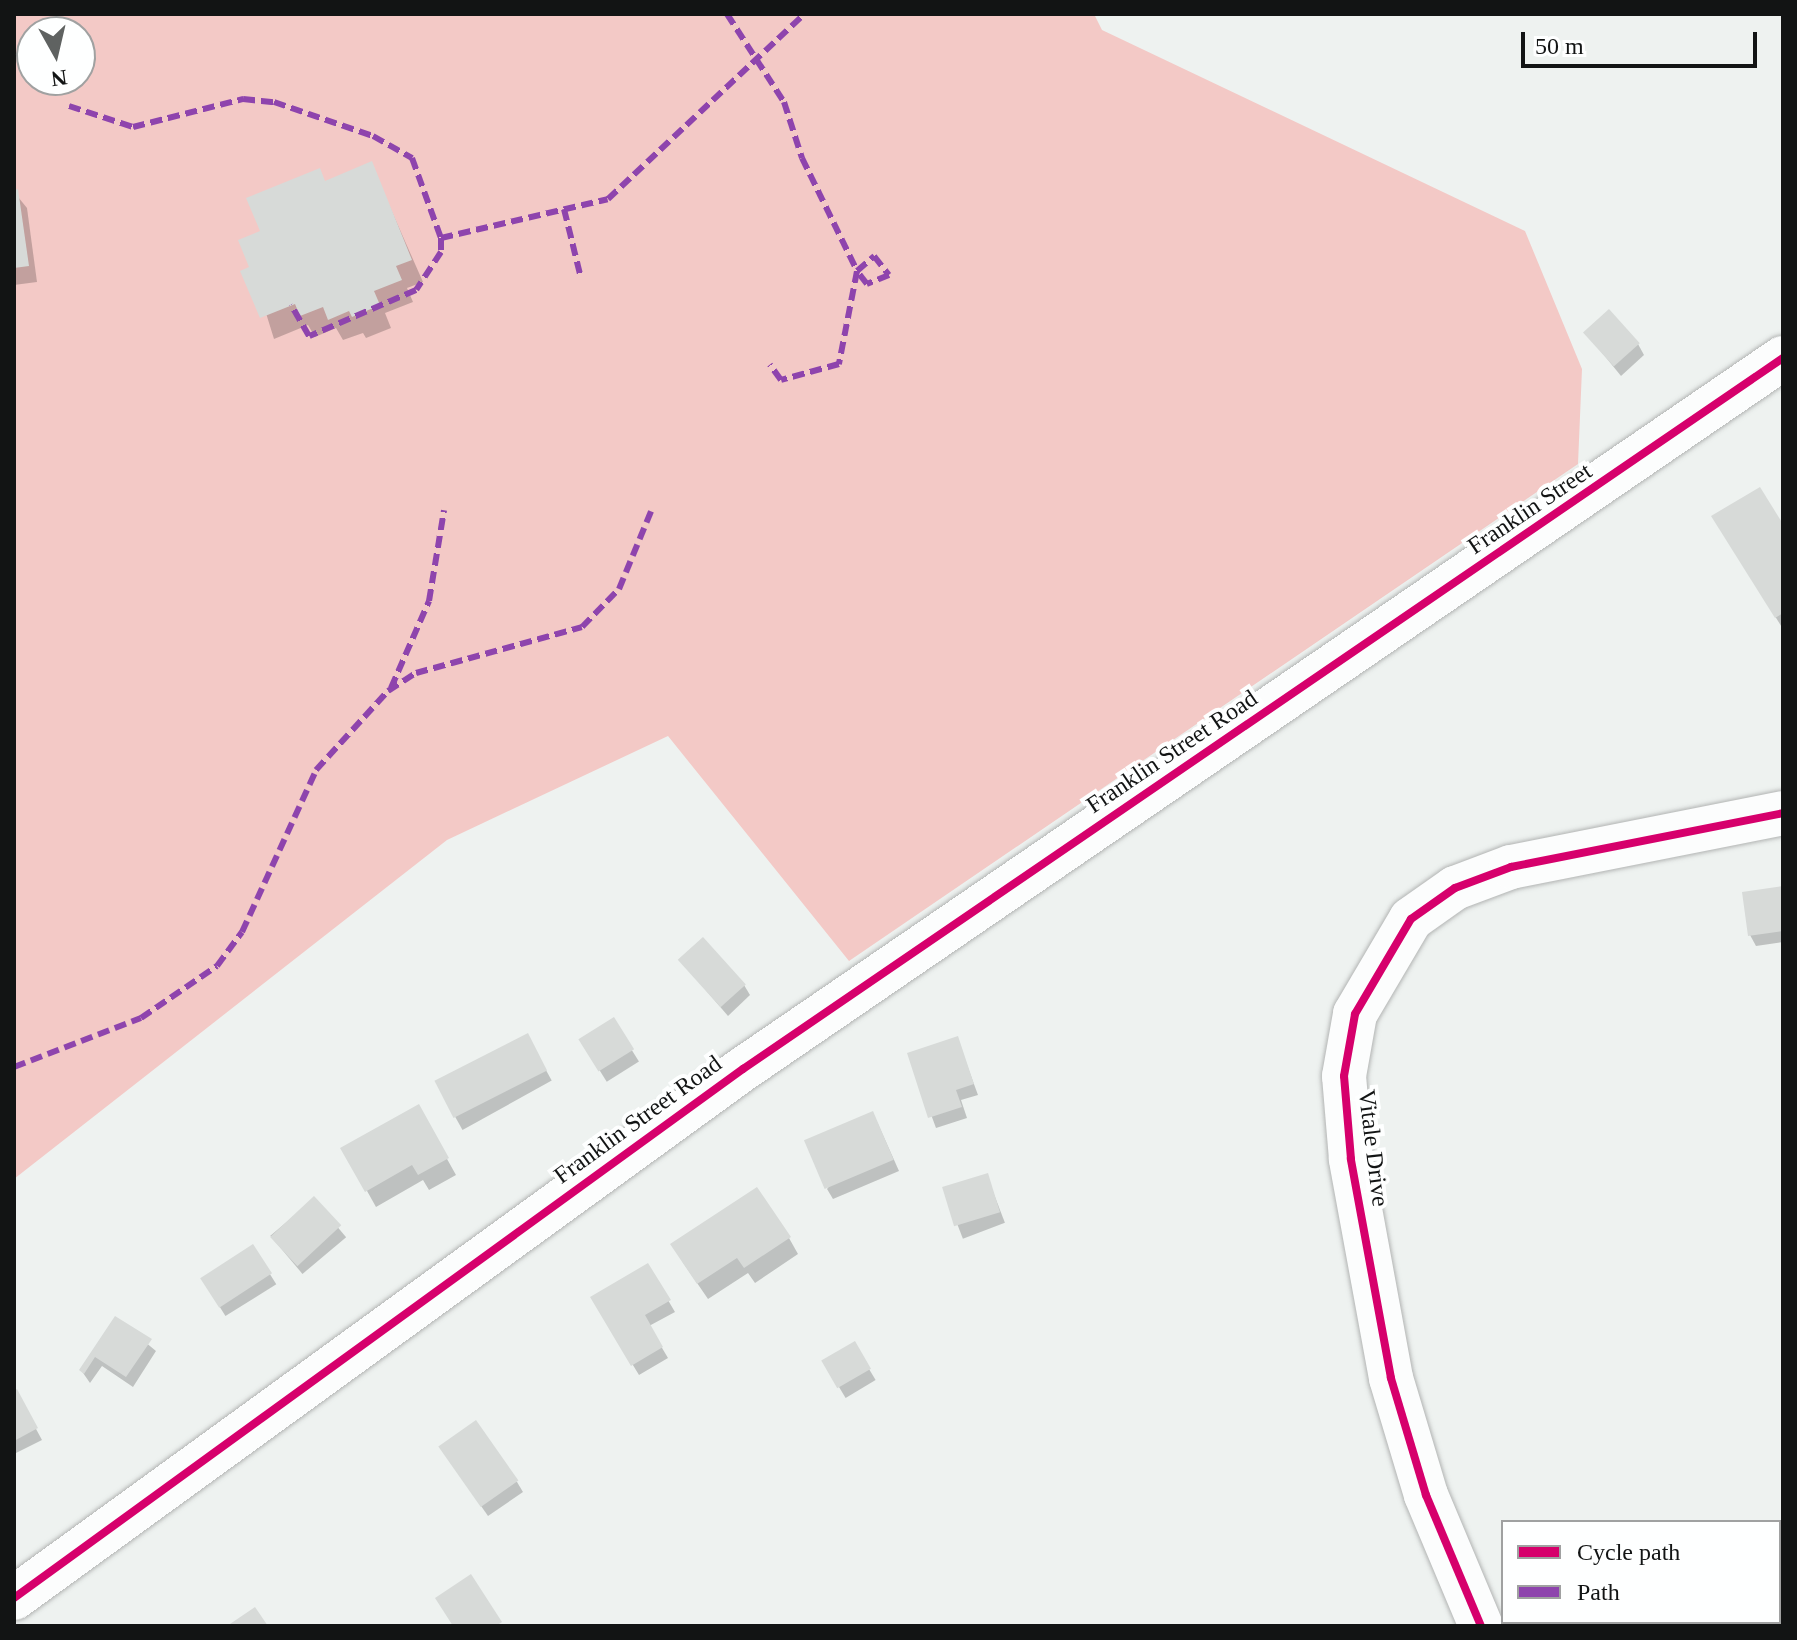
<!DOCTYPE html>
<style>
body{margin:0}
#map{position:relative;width:1797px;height:1640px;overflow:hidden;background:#eef2f0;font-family:"Times New Roman",serif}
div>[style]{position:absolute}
.green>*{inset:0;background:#f3c9c6}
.shadow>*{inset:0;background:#0003;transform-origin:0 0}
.building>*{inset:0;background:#d7dad8;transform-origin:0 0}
.roads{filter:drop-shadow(0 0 2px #b2b4b3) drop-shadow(0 0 2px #b2b4b3)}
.minor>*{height:44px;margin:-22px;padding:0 22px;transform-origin:22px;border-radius:22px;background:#fcfdfd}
.quiet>*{height:6px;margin-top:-3px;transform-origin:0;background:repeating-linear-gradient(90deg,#8e44ad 0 12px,transparent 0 18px)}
.cycleway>*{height:8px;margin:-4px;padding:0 4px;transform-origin:4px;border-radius:4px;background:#d6006c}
span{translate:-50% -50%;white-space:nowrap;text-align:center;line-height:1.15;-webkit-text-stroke:8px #feffff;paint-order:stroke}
.street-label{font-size:24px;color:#121414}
.frame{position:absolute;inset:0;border:16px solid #121414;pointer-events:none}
.legend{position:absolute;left:1501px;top:1520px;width:280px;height:104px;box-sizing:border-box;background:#feffff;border:2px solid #a0a1a1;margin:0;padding:10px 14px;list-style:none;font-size:24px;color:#121414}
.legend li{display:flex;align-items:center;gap:16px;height:40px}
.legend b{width:40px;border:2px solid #a0a1a1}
.north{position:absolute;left:16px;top:16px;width:80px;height:80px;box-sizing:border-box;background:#feffff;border:2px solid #a0a1a1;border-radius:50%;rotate:172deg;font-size:22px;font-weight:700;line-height:32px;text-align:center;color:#121414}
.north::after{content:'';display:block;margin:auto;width:28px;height:36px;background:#5f6261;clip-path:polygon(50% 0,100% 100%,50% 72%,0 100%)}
.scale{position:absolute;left:1521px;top:32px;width:236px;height:36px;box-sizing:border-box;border:4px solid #121414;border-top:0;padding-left:10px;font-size:24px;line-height:28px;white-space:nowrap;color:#121414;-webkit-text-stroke:6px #feffff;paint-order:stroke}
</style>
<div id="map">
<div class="green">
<div style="clip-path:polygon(evenodd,14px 14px,1094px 14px,1102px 30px,1525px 231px,1582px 369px,1578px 464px,849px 961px,668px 736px,447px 840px,14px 1179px,14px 14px,32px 32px,80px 32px,80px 80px,32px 80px,32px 32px)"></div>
</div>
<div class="shadow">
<div style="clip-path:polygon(371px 164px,423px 282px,407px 288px,413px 302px,385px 313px,391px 328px,366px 338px,363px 333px,343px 340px,336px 328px,315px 337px,308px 325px,274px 339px,252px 268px,263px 233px,326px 183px)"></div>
<div style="clip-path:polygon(14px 192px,27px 208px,37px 282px,14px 285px)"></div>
<div style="clip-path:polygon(1586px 333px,1638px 344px,1644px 355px,1621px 376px)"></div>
<div style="clip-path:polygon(1783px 528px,1783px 629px,1723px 533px)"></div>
<div style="clip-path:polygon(1783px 888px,1783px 942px,1756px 946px,1750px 935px)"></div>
<div style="clip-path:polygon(680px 960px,744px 985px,750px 995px,728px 1016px)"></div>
<div style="left:613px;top:1020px;width:49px;height:38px;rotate:58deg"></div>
<div style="left:527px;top:1036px;width:51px;height:102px;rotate:61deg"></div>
<div style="clip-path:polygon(957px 1038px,978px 1095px,961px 1100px,967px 1118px,936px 1128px,909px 1055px)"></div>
<div style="clip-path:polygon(418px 1107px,456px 1175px,429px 1190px,423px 1180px,376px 1207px,343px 1148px)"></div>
<div style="clip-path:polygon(878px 1124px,899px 1171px,833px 1199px,827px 1189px)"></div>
<div style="left:987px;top:1176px;width:50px;height:45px;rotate:69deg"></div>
<div style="left:314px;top:1199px;width:50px;height:57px;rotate:50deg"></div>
<div style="clip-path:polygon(789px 1238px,798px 1254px,755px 1283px,748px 1273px,708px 1299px,682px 1261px)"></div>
<div style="left:253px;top:1247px;width:44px;height:60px;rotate:58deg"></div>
<div style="clip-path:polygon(648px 1266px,675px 1312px,649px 1326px,668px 1358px,639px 1375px,592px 1298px)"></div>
<div style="clip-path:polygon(116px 1318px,156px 1351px,133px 1387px,102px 1366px,90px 1383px,81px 1370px)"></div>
<div style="left:854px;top:1344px;width:42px;height:35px;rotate:59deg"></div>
<div style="clip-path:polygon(16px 1392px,42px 1440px,14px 1454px,14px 1393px)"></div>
<div style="clip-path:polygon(447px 1457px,517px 1482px,523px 1492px,488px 1516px)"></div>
</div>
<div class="building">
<div style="clip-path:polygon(372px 161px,412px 260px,396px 266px,402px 280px,374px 291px,380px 305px,352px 317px,349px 311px,328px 320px,323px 307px,300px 316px,295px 304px,260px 318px,240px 271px,249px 267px,238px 240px,260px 231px,246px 198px,320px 168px,325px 181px)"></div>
<div style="clip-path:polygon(18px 189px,29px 266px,14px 268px,14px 190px)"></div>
<div style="left:1609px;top:309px;width:46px;height:35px;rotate:48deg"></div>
<div style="clip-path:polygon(1760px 487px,1783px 524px,1783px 613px,1775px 618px,1711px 516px)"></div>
<div style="clip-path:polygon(1783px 886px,1783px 931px,1748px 936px,1742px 892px)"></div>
<div style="left:703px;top:937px;width:64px;height:34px;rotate:48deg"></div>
<div style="left:614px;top:1017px;width:38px;height:42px;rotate:58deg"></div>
<div style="left:528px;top:1033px;width:42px;height:105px;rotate:63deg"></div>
<div style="clip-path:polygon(958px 1036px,974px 1084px,956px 1090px,962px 1107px,928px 1118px,907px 1053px)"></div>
<div style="clip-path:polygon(419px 1104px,449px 1158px,418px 1175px,412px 1165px,365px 1192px,340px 1148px)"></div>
<div style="left:873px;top:1111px;width:53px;height:75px;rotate:67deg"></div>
<div style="left:988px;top:1173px;width:41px;height:48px;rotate:73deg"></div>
<div style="clip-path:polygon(757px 1187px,791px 1237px,744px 1268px,737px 1258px,697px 1284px,670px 1244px)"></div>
<div style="left:314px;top:1196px;width:40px;height:60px;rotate:47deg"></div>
<div style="left:253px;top:1244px;width:35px;height:63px;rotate:57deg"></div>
<div style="clip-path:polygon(648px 1263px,671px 1300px,645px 1315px,663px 1347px,631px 1366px,590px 1297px)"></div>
<div style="clip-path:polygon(115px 1316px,152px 1339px,126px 1377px,95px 1357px,84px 1374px,79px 1370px)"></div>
<div style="left:855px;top:1341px;width:32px;height:39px;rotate:60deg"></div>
<div style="clip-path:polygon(17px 1389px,38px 1428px,14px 1441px,14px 1391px)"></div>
<div style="left:476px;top:1420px;width:74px;height:46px;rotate:55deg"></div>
<div style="clip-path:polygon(471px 1574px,502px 1622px,496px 1626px,453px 1626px,435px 1598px)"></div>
<div style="clip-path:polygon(255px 1607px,268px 1626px,227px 1626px)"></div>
</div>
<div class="roads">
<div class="minor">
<div style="left:14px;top:1598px;width:901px;rotate:-35.97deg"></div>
<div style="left:743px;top:1069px;width:1260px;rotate:-34.36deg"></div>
<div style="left:1481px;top:1626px;width:142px;rotate:-112.8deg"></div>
<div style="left:1426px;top:1495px;width:122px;rotate:-106.7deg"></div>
<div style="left:1391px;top:1378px;width:223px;rotate:-100.4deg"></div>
<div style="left:1351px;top:1159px;width:83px;rotate:-94.8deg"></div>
<div style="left:1344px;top:1076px;width:63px;rotate:-79.9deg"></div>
<div style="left:1355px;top:1014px;width:110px;rotate:-59.5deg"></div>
<div style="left:1411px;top:919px;width:54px;rotate:-35.2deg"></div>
<div style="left:1455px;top:888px;width:60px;rotate:-20.6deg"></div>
<div style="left:1511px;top:867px;width:277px;rotate:-11.2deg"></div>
</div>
</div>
<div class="quiet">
<div style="left:727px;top:14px;width:105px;rotate:57.1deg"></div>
<div style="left:784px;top:102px;width:59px;rotate:72.2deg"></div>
<div style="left:802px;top:158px;width:126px;rotate:64deg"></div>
<div style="left:857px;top:271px;width:95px;rotate:101deg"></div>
<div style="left:839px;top:364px;width:60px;rotate:164.6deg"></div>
<div style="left:781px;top:380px;width:19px;rotate:-126deg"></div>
<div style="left:69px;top:106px;width:67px;rotate:18.2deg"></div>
<div style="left:133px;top:127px;width:114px;rotate:-14.3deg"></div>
<div style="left:243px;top:99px;width:31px;rotate:6deg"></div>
<div style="left:274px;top:102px;width:105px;rotate:19deg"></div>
<div style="left:373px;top:136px;width:45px;rotate:29.4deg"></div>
<div style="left:412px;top:158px;width:85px;rotate:70.1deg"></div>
<div style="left:441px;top:238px;width:14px;rotate:90deg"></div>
<div style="left:441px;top:252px;width:45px;rotate:123.3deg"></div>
<div style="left:416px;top:290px;width:116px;rotate:156.7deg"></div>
<div style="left:309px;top:336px;width:36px;rotate:-120deg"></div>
<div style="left:564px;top:209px;width:71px;rotate:76.2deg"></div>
<div style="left:441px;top:238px;width:171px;rotate:-13.1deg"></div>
<div style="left:608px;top:199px;width:270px;rotate:-43.3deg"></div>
<div style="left:874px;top:256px;width:24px;rotate:52deg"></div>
<div style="left:889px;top:275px;width:24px;rotate:158deg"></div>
<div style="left:867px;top:284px;width:16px;rotate:-128deg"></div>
<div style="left:857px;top:271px;width:23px;rotate:-41deg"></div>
<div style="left:391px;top:688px;width:95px;rotate:-66.4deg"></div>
<div style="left:429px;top:601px;width:92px;rotate:-80.6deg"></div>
<div style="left:14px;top:1067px;width:136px;rotate:-21.1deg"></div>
<div style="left:141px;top:1018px;width:92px;rotate:-34.4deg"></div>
<div style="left:217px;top:966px;width:42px;rotate:-53.7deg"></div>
<div style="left:242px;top:932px;width:178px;rotate:-65.4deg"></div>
<div style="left:316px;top:770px;width:107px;rotate:-47.7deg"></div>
<div style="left:388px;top:691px;width:33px;rotate:-33deg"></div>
<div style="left:416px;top:673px;width:172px;rotate:-15.5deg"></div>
<div style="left:582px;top:627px;width:53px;rotate:-45.8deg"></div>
<div style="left:619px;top:589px;width:87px;rotate:-67.6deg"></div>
</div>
<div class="cycleway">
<div style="left:14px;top:1598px;width:901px;rotate:-35.97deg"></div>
<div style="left:743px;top:1069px;width:1260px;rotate:-34.36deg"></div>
<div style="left:1481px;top:1626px;width:142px;rotate:-112.8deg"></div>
<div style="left:1426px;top:1495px;width:122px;rotate:-106.7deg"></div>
<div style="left:1391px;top:1378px;width:223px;rotate:-100.4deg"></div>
<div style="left:1351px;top:1159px;width:83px;rotate:-94.8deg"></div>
<div style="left:1344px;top:1076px;width:63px;rotate:-79.9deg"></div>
<div style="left:1355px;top:1014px;width:110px;rotate:-59.5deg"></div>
<div style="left:1411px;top:919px;width:54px;rotate:-35.2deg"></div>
<div style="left:1455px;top:888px;width:60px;rotate:-20.6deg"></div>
<div style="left:1511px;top:867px;width:277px;rotate:-11.2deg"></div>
</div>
<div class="street-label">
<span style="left:1530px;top:509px;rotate:-34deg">Franklin Street</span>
<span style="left:1172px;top:752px;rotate:-34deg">Franklin Street Road</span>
<span style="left:638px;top:1120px;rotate:-36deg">Franklin Street Road</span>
<span style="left:1373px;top:1148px;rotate:83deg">Vitale Drive</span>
</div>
<div class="frame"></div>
<ul class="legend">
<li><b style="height:10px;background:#d6006c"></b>Cycle path</li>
<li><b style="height:10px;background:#8e44ad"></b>Path</li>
</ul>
<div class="north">N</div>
<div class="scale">50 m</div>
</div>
